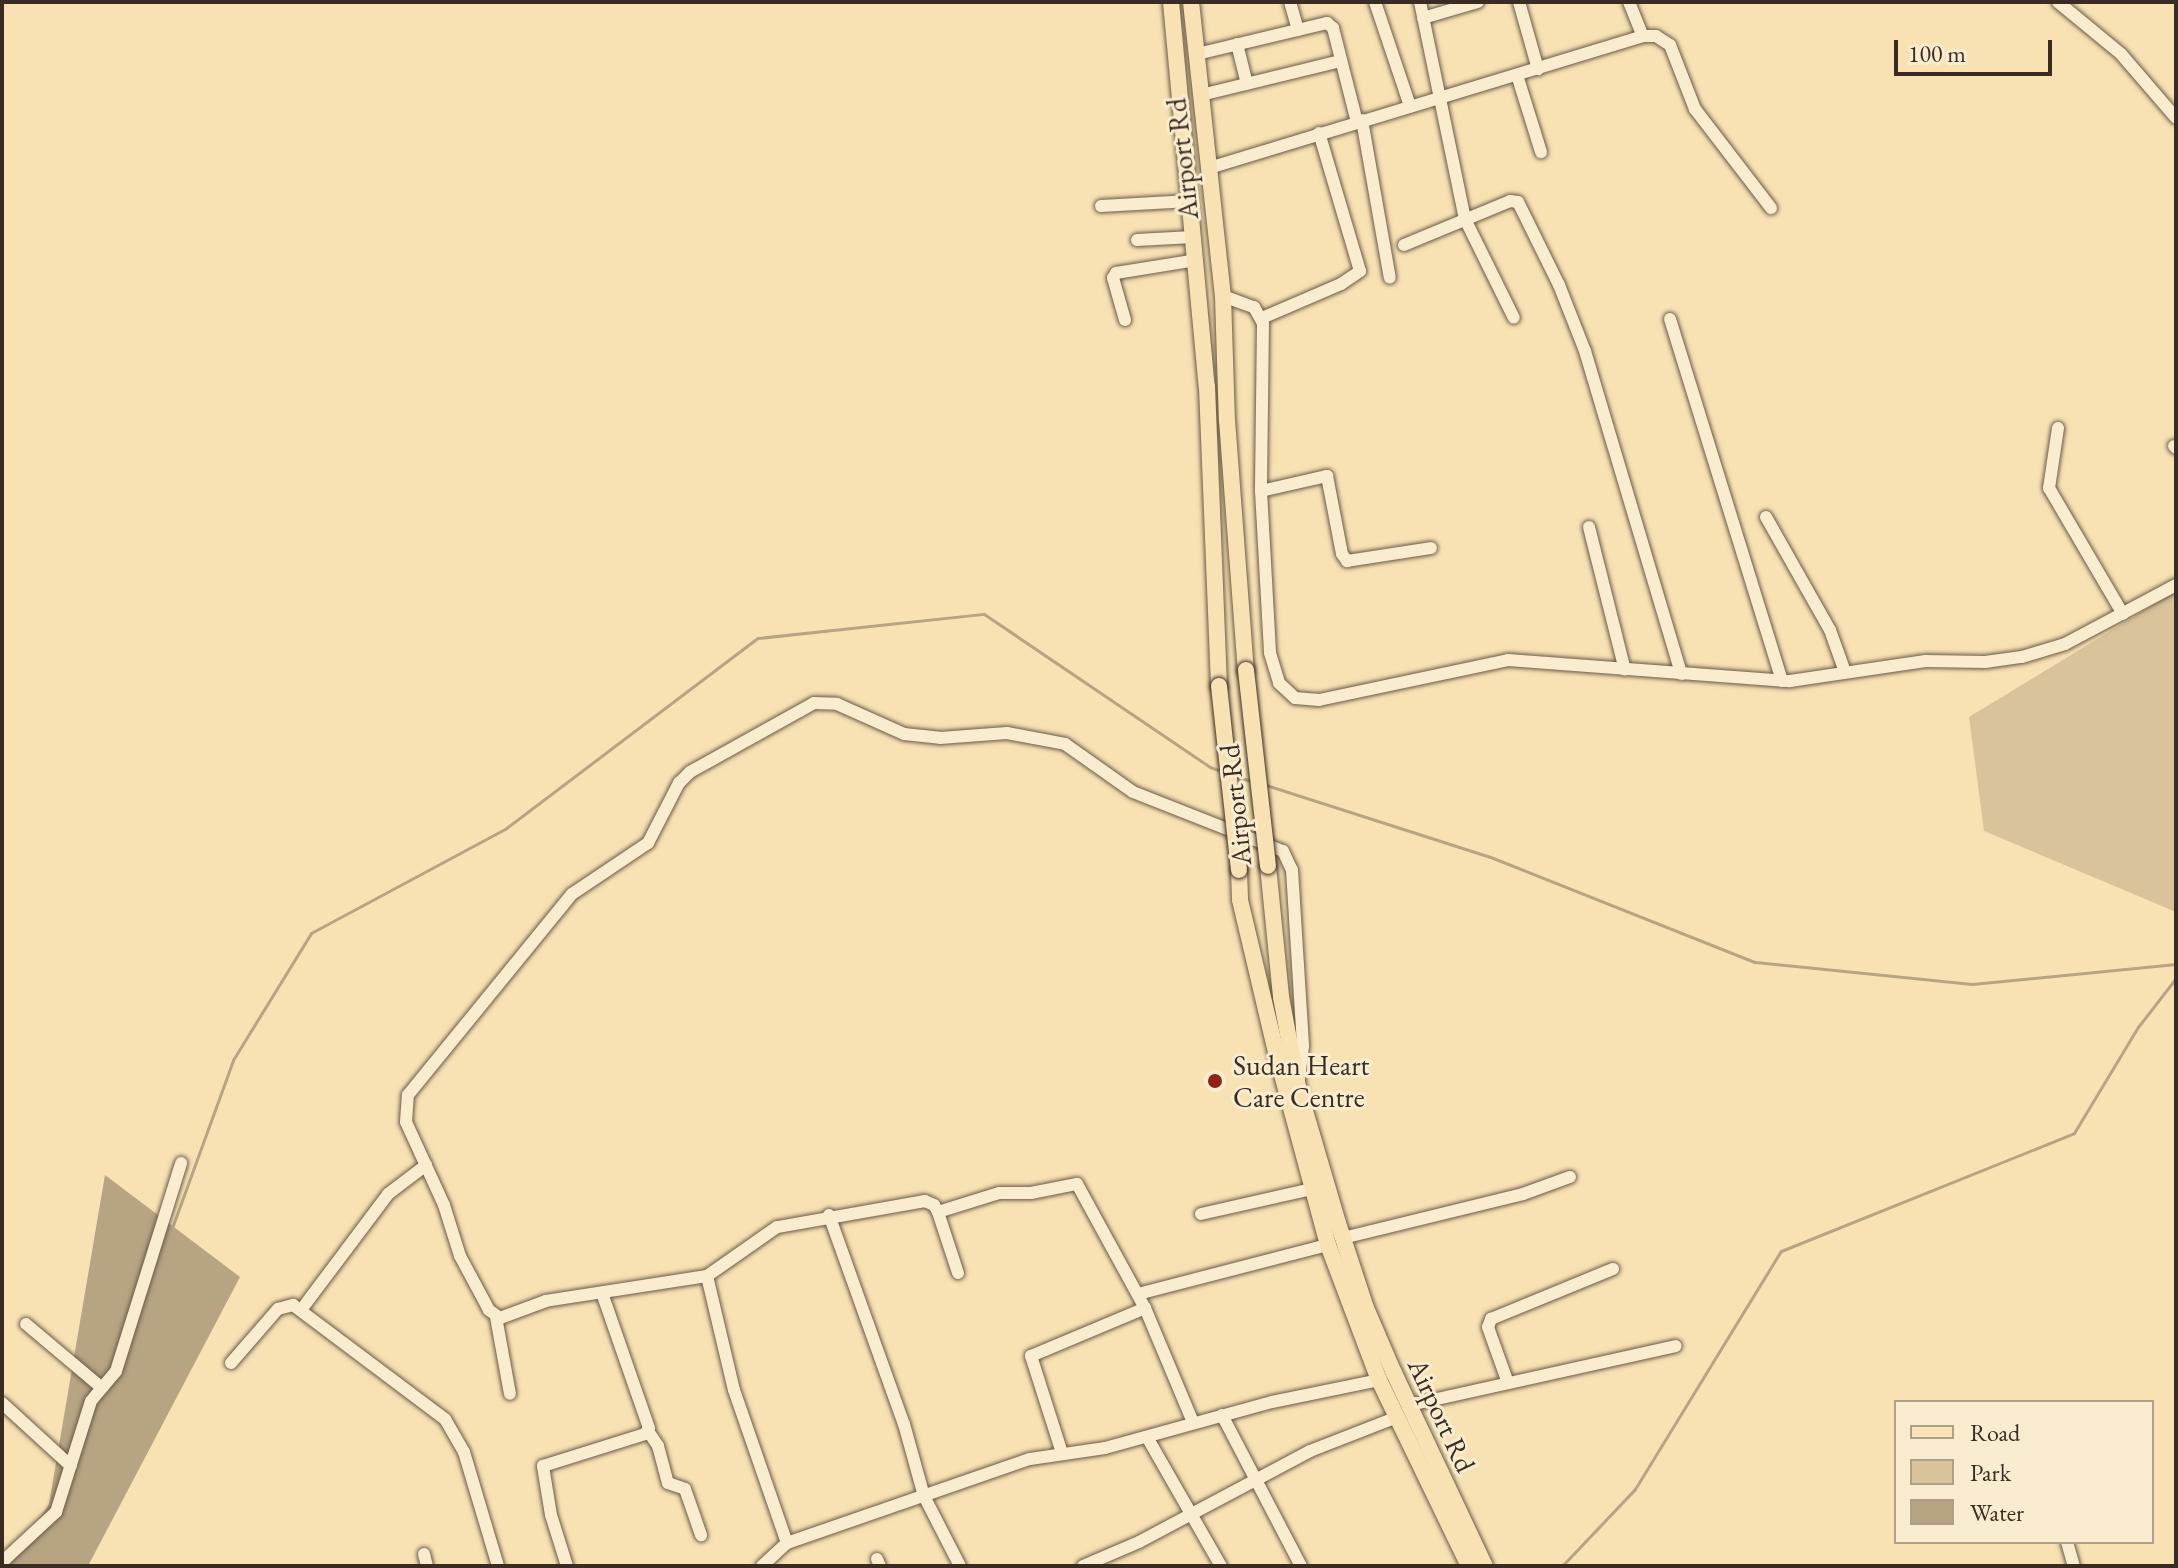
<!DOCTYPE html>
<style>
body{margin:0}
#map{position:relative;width:2178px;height:1568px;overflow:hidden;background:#f8e2b4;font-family:"EB Garamond",serif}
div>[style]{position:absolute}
.green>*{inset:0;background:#d8c39b}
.water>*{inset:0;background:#b7a483}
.stream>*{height:3px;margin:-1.5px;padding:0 1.5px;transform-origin:1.5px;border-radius:1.5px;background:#b7a483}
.roads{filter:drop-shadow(0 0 2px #6a5a47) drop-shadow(0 0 2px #6a5a47)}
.minor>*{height:12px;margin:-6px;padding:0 6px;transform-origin:6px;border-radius:6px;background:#faecce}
.major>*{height:16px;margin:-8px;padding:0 8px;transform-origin:8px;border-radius:8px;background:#f8e2b4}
.bridges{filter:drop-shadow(0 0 2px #3a2c23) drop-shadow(0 0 2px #3a2c23)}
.major-bridge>*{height:16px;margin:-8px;padding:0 8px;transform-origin:8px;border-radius:8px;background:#f8e2b4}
.dots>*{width:22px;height:22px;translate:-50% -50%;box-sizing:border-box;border:4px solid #faecce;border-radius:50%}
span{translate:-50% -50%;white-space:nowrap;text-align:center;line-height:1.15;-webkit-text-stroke:6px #faecce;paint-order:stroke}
.street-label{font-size:28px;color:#3a2c23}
.poi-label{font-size:28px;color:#3a2c23}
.left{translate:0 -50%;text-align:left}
.frame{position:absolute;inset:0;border:4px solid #3a2c23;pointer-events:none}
.legend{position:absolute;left:1894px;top:1400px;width:260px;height:144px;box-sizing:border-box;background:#faecce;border:2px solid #ad9f8a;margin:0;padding:10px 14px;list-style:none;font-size:24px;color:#3a2c23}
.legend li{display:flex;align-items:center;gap:16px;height:40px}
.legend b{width:40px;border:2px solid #ad9f8a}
.scale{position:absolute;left:1894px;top:40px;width:158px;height:36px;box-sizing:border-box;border:4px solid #3a2c23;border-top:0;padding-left:10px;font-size:24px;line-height:28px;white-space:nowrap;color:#3a2c23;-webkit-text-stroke:6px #faecce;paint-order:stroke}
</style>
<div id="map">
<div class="green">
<div style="clip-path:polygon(2176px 591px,2176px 912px,1984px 831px,1969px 717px)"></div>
</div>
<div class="water">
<div style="clip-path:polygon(105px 1175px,240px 1277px,88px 1566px,9px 1566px,49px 1504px)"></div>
</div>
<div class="stream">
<div style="left:1235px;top:776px;width:17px;rotate:17deg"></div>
<div style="left:1266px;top:785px;width:238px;rotate:17.8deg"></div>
<div style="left:1493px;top:858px;width:282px;rotate:21.7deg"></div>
<div style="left:1755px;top:962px;width:218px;rotate:5.8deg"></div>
<div style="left:1972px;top:984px;width:205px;rotate:-5.6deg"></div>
<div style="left:172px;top:1228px;width:179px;rotate:-70deg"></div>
<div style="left:233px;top:1060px;width:149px;rotate:-58.4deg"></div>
<div style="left:311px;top:933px;width:220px;rotate:-28.2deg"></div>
<div style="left:505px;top:829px;width:317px;rotate:-37.1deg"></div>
<div style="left:758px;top:638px;width:227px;rotate:-6.1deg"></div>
<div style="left:984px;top:614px;width:273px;rotate:34.1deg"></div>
<div style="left:1210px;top:767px;width:12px;rotate:20deg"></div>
<div style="left:1562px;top:1566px;width:106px;rotate:-46.5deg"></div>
<div style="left:1635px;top:1489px;width:279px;rotate:-58.5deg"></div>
<div style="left:1781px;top:1251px;width:316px;rotate:-21.9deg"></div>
<div style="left:2074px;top:1133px;width:124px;rotate:-58.9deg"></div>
<div style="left:2138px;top:1027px;width:62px;rotate:-52.2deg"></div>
</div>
<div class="roads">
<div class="minor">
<div style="left:1290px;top:2px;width:29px;rotate:74deg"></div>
<div style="left:1375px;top:2px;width:110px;rotate:71.4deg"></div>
<div style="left:1420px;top:2px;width:222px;rotate:78.3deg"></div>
<div style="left:1465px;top:219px;width:110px;rotate:63.7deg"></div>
<div style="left:1519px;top:2px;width:70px;rotate:74.2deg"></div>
<div style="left:1629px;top:2px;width:37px;rotate:68deg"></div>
<div style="left:2058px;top:2px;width:82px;rotate:39.5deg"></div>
<div style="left:2121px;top:54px;width:84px;rotate:49.3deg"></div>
<div style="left:1423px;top:18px;width:57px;rotate:-16.2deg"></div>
<div style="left:1237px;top:44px;width:41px;rotate:76deg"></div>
<div style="left:1197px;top:54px;width:134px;rotate:-13.4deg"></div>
<div style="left:1327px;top:23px;width:8px;rotate:40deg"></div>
<div style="left:1333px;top:28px;width:97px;rotate:75.7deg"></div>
<div style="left:1517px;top:75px;width:81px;rotate:72.7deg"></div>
<div style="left:1201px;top:95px;width:144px;rotate:-13.7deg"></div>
<div style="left:1362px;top:120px;width:160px;rotate:80deg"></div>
<div style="left:1209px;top:168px;width:454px;rotate:-16.9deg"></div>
<div style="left:1643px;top:36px;width:13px"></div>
<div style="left:1656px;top:36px;width:17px;rotate:33deg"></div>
<div style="left:1670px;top:45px;width:69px;rotate:68.7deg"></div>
<div style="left:1695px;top:109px;width:125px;rotate:52.5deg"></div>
<div style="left:1101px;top:206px;width:89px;rotate:-3.2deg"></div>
<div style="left:1137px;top:240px;width:56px;rotate:-3.1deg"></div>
<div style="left:1404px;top:245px;width:115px;rotate:-22.5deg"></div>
<div style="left:1510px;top:201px;width:8px;rotate:7deg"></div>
<div style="left:1518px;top:202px;width:93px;rotate:63.7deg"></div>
<div style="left:1559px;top:285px;width:71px;rotate:68.5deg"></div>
<div style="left:1585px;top:351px;width:337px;rotate:73.4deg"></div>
<div style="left:1223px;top:296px;width:33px;rotate:20deg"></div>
<div style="left:1254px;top:307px;width:18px;rotate:61deg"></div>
<div style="left:1263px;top:323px;width:168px;rotate:90.7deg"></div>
<div style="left:1261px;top:491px;width:162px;rotate:86.8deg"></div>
<div style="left:1270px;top:653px;width:31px;rotate:73deg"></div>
<div style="left:1279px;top:683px;width:22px;rotate:43deg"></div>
<div style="left:1295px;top:698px;width:24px;rotate:5deg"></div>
<div style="left:1319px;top:700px;width:193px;rotate:-11.9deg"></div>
<div style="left:1508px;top:660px;width:283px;rotate:4.3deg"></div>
<div style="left:1790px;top:681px;width:137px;rotate:-8.4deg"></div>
<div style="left:1926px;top:661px;width:59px;rotate:1deg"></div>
<div style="left:1985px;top:662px;width:37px;rotate:-8deg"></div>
<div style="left:2022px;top:657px;width:45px;rotate:-16.8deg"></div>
<div style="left:2065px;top:644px;width:126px;rotate:-28deg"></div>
<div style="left:1262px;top:318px;width:86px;rotate:-23.3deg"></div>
<div style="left:1341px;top:284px;width:23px;rotate:-34deg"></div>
<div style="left:1360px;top:271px;width:144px;rotate:-106.5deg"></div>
<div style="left:1670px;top:319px;width:379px;rotate:72.8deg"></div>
<div style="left:1125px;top:320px;width:44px;rotate:-105.9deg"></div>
<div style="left:1113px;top:278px;width:6px;rotate:-59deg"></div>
<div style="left:1116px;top:273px;width:81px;rotate:-9.2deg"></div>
<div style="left:2058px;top:428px;width:61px;rotate:98.5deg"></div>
<div style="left:2049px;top:488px;width:146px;rotate:59.6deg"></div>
<div style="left:2174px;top:446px;width:3px;rotate:45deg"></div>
<div style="left:1261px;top:491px;width:68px;rotate:-12.8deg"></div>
<div style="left:1327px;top:476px;width:79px;rotate:79.1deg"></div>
<div style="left:1342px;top:554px;width:9px;rotate:54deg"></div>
<div style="left:1347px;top:561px;width:85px;rotate:-8.8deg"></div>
<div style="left:1766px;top:517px;width:130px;rotate:60.5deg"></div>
<div style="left:1830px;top:630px;width:45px;rotate:70.3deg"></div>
<div style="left:1589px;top:527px;width:147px;rotate:75.9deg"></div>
<div style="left:938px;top:1212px;width:64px;rotate:-17.3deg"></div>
<div style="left:999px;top:1193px;width:32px"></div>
<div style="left:1031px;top:1193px;width:47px;rotate:-11.1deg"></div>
<div style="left:1077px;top:1184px;width:141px;rotate:61.3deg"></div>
<div style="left:1145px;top:1308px;width:124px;rotate:67.2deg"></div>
<div style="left:1201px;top:1214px;width:114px;rotate:-12.7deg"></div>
<div style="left:829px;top:1215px;width:222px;rotate:70.3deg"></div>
<div style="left:904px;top:1424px;width:75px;rotate:74.5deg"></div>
<div style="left:924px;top:1496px;width:79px;rotate:62.8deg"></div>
<div style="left:1343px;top:1238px;width:185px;rotate:-13.7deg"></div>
<div style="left:1523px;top:1194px;width:50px;rotate:-19.9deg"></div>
<div style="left:958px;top:1273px;width:64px;rotate:-108.2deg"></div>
<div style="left:938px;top:1212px;width:8px;rotate:-120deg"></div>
<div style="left:934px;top:1205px;width:10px;rotate:-156deg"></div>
<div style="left:925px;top:1201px;width:150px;rotate:170deg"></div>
<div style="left:777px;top:1227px;width:85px;rotate:145deg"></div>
<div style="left:707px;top:1276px;width:163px;rotate:171.2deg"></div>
<div style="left:546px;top:1301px;width:49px;rotate:159.7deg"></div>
<div style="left:500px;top:1318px;width:14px;rotate:-144deg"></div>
<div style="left:489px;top:1310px;width:61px;rotate:-118.2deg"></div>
<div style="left:460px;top:1256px;width:53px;rotate:-107.4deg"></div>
<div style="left:444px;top:1205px;width:91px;rotate:-114.6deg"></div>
<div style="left:406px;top:1122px;width:27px;rotate:-86deg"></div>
<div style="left:408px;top:1095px;width:259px;rotate:-50.8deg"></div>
<div style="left:572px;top:894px;width:92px;rotate:-33.9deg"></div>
<div style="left:648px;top:843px;width:68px;rotate:-62.7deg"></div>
<div style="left:679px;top:783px;width:16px;rotate:-45deg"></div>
<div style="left:690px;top:772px;width:142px;rotate:-29.1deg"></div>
<div style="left:814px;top:703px;width:23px;rotate:2deg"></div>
<div style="left:837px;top:704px;width:73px;rotate:24.1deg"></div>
<div style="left:904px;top:734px;width:36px;rotate:6deg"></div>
<div style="left:940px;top:738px;width:67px;rotate:-4.3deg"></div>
<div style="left:1007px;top:733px;width:59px;rotate:10.7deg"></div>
<div style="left:1065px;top:744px;width:83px;rotate:35.2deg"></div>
<div style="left:1133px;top:792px;width:161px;rotate:21.5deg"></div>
<div style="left:1283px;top:851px;width:21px;rotate:65deg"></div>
<div style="left:1292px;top:870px;width:176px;rotate:86.4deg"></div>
<div style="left:1303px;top:1046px;width:31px;rotate:97deg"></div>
<div style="left:707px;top:1276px;width:117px;rotate:76.7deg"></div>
<div style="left:734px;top:1390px;width:162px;rotate:70.9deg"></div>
<div style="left:1138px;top:1294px;width:196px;rotate:-14.5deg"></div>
<div style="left:301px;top:1310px;width:145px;rotate:-53.1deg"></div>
<div style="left:388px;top:1194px;width:48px;rotate:-37.3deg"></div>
<div style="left:496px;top:1317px;width:78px;rotate:79.7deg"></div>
<div style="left:26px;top:1324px;width:99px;rotate:40.1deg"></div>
<div style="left:231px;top:1363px;width:72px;rotate:-49deg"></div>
<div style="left:278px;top:1309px;width:16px;rotate:-15deg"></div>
<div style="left:293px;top:1305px;width:190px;rotate:36.9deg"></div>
<div style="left:445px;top:1419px;width:38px;rotate:60deg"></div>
<div style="left:464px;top:1452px;width:119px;rotate:73.4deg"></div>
<div style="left:1508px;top:1383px;width:59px;rotate:-109.7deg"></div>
<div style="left:1488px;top:1327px;width:9px;rotate:-69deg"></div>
<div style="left:1491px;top:1319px;width:132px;rotate:-22.3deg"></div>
<div style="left:2px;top:1403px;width:93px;rotate:42.4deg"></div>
<div style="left:1410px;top:1405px;width:272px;rotate:-12.5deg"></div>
<div style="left:1222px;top:1415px;width:170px;rotate:62.4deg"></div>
<div style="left:648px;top:1431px;width:18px;rotate:56deg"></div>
<div style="left:658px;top:1446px;width:38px;rotate:75deg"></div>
<div style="left:668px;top:1483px;width:18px;rotate:19deg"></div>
<div style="left:685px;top:1489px;width:49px;rotate:70.8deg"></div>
<div style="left:1147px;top:1437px;width:149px;rotate:60.2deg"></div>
<div style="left:1062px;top:1453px;width:102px;rotate:-107.7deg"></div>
<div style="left:1031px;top:1356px;width:124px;rotate:-22.8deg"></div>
<div style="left:2067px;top:1542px;width:25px;rotate:74deg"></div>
<div style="left:424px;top:1554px;width:12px;rotate:76deg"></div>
<div style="left:877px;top:1559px;width:8px;rotate:67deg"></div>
<div style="left:2px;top:1562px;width:74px;rotate:-42.8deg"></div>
<div style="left:56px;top:1512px;width:116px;rotate:-72.5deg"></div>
<div style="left:91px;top:1401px;width:39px;rotate:-50deg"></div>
<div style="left:116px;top:1371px;width:218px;rotate:-72.6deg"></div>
<div style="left:567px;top:1566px;width:53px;rotate:-107.4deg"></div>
<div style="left:551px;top:1515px;width:50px;rotate:-99.3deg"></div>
<div style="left:543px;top:1466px;width:107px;rotate:-17.4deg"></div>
<div style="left:645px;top:1434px;width:7px;rotate:-56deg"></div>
<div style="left:649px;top:1428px;width:143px;rotate:-109.2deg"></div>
<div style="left:762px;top:1566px;width:34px;rotate:-43deg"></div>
<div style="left:787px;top:1543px;width:257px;rotate:-19.1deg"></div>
<div style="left:1030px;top:1459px;width:76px;rotate:-8.3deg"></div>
<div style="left:1105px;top:1448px;width:173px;rotate:-15.4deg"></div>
<div style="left:1272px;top:1402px;width:109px;rotate:-11.6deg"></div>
<div style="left:1083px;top:1566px;width:61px;rotate:-23.2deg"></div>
<div style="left:1139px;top:1542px;width:194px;rotate:-28deg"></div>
<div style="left:1310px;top:1451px;width:93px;rotate:-21.3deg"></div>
</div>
<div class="major">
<div style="left:1171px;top:2px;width:387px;rotate:84.7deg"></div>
<div style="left:1207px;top:387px;width:299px;rotate:87.7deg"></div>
<div style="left:1191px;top:2px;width:296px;rotate:83.8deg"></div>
<div style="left:1223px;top:296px;width:124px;rotate:88.2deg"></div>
<div style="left:1227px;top:420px;width:251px;rotate:85.7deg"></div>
<div style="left:1268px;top:866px;width:132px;rotate:84.3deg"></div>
<div style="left:1281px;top:997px;width:92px;rotate:79.3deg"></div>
<div style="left:1298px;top:1087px;width:142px;rotate:73.6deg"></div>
<div style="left:1338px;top:1223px;width:89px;rotate:71.8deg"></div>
<div style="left:1366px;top:1308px;width:71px;rotate:66.7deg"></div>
<div style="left:1394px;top:1373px;width:213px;rotate:64.8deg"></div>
<div style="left:1239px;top:870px;width:30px;rotate:88deg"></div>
<div style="left:1240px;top:900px;width:160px;rotate:76.7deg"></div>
<div style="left:1277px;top:1056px;width:196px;rotate:74.9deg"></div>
<div style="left:1328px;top:1245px;width:144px;rotate:69.3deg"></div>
<div style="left:1379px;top:1380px;width:207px;rotate:64.2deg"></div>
</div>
</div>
<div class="bridges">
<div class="major-bridge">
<div style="left:1246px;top:670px;width:197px;rotate:83.6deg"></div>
<div style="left:1219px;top:686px;width:185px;rotate:83.8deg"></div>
</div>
</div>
<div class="dots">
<div style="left:1215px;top:1081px;background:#8f2418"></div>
</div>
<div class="street-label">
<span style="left:1182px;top:159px;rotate:-96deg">Airport Rd</span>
<span style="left:1235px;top:805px;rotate:-96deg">Airport Rd</span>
<span style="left:1442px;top:1415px;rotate:65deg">Airport Rd</span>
</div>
<div class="poi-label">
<span class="left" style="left:1233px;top:1081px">Sudan Heart<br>Care Centre</span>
</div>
<div class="frame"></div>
<ul class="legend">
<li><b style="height:10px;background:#f8e2b4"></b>Road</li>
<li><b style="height:22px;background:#d8c39b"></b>Park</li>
<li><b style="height:22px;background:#b7a483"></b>Water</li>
</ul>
<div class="scale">100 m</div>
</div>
